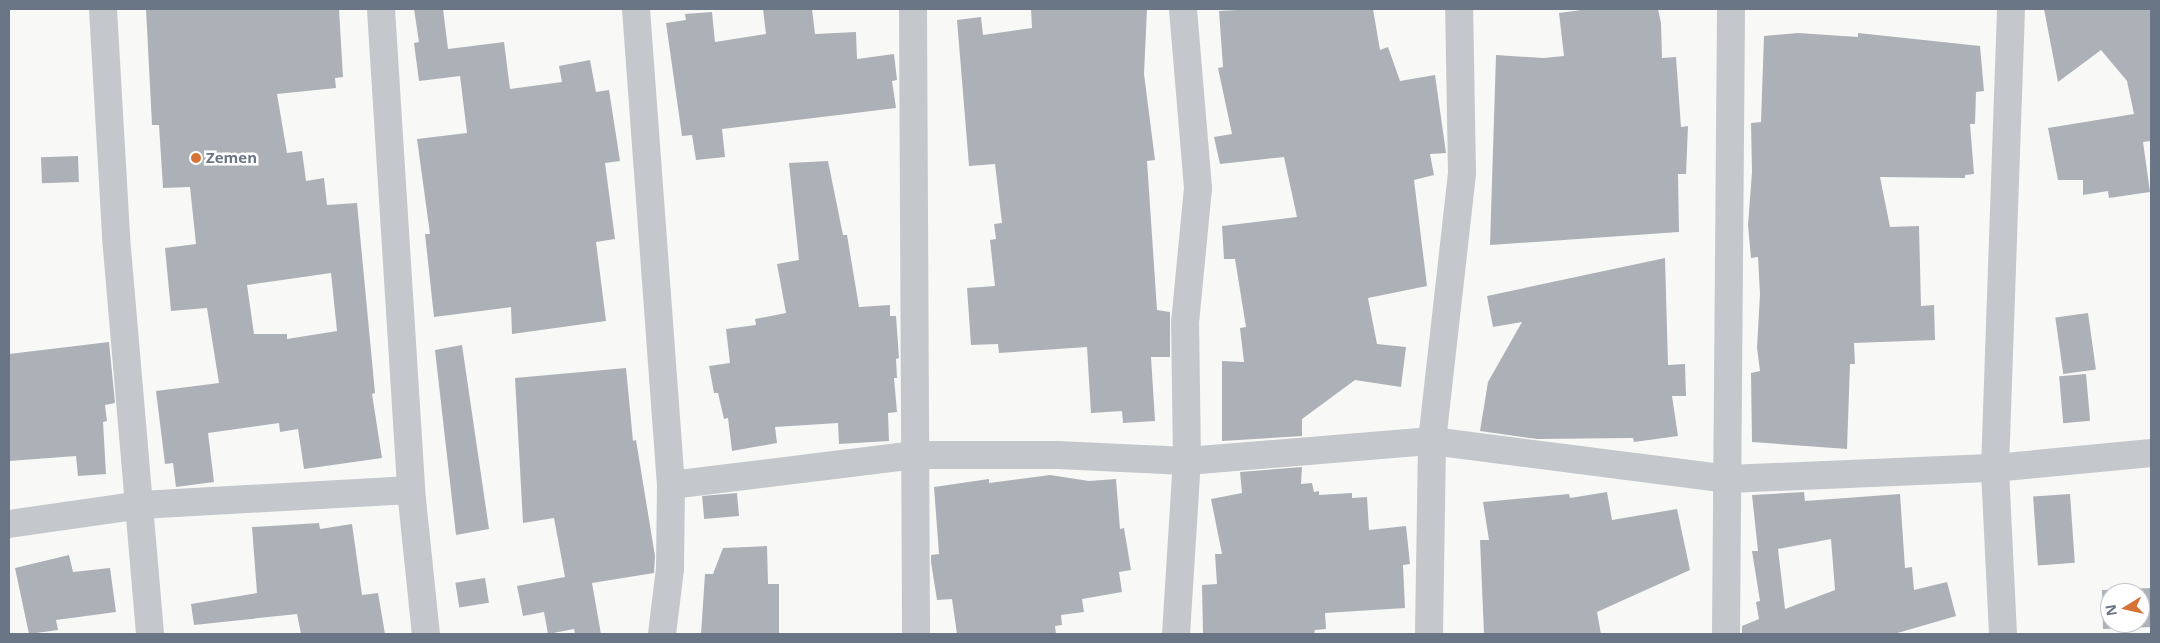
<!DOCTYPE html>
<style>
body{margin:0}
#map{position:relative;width:2160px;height:643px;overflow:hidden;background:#f8f8f6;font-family:"Open Sans",sans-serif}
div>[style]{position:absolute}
.building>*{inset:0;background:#acb1b8;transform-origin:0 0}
.minor>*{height:28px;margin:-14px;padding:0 14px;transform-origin:14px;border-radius:14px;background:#c4c7cb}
.dots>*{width:14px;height:14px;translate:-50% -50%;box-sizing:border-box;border:2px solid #fff;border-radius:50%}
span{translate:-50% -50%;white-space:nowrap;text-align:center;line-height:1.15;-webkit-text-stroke:5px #fff;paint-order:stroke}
.poi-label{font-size:15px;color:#6a7585;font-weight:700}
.left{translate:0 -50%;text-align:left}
.frame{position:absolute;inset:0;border:10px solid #6a7585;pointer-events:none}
.north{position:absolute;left:2100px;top:583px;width:50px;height:50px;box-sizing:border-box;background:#fff;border:1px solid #c3c8ce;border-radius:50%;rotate:261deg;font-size:14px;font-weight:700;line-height:20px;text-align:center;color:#6a7585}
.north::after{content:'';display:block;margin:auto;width:18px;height:22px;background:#d77237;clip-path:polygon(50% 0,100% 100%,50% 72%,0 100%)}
</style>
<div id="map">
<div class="building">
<div style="clip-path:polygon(evenodd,146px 9px,339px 9px,343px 77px,335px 78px,336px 88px,277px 94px,287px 153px,302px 151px,306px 181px,324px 178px,327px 205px,357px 203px,375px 393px,372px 394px,382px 458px,304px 469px,298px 429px,280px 432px,279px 423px,208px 433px,214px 482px,176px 487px,173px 463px,165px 464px,156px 391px,219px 383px,207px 308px,171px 311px,165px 248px,196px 244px,190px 187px,163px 188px,159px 125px,152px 125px,146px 9px,331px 273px,337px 331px,287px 339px,287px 334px,254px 334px,247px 285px,331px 273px)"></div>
<div style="clip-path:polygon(414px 9px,443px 9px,448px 49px,504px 42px,510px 89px,562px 82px,559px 66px,590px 60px,596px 92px,609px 90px,620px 161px,605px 163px,615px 239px,596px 242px,606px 321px,512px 334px,511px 307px,434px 317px,425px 234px,430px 234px,417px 139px,467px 133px,460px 76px,419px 81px,414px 43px,419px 42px)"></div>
<div style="clip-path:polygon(763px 9px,812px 9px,815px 34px,856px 32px,857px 59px,894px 54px,897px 80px,892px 81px,896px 108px,722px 129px,725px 157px,696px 160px,692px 135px,682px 136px,666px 23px,686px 20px,685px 14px,712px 12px,715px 42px,766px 34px)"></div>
<div style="clip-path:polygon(1031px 9px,1147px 9px,1144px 74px,1155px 160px,1147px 161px,1157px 310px,1170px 312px,1170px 357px,1151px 357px,1155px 421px,1123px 423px,1122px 411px,1091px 413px,1087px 347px,999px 353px,998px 344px,971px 345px,967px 288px,995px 286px,990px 240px,996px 239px,994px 224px,1002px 223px,995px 164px,969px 166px,957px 20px,981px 17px,983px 35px,1032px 28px)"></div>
<div style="clip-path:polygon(1256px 9px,1373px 9px,1380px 50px,1388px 47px,1400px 81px,1435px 75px,1446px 153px,1430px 154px,1434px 175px,1414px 180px,1427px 286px,1368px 298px,1377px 344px,1406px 347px,1401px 387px,1355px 380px,1302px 419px,1302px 436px,1222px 441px,1222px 361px,1244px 362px,1240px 328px,1246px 327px,1235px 259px,1224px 259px,1222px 226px,1297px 217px,1284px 157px,1220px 164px,1214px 137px,1232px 134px,1218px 68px,1223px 67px,1219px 11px)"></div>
<div style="clip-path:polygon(1589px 9px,1658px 9px,1661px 23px,1662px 58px,1676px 57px,1681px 127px,1688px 126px,1686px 174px,1678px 174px,1679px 232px,1490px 245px,1496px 55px,1544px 58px,1564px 56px,1559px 13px)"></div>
<div style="clip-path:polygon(2044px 9px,2151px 9px,2151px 141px,2143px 142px,2150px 192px,2109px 198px,2108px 191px,2083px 195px,2083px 180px,2058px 180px,2048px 128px,2134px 114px,2127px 81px,2101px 50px,2058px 82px)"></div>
<div style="clip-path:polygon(1798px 33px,1858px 37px,1858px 33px,1980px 46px,1984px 91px,1976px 92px,1975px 124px,1970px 124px,1974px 174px,1965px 175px,1965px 178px,1880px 177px,1890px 227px,1919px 226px,1921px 306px,1934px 305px,1935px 340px,1854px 343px,1855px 364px,1850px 364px,1847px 449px,1752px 442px,1751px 373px,1760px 371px,1757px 348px,1760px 294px,1758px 257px,1751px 258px,1748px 225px,1752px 172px,1751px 123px,1761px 122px,1764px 36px)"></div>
<div style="left:78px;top:156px;width:26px;height:37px;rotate:88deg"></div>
<div style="clip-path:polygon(828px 161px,843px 235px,847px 235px,859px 307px,890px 305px,890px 316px,896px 316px,899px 358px,896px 359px,897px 378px,894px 378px,897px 412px,888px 413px,889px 441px,839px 444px,838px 423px,775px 427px,777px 443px,732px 451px,728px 418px,724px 419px,718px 393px,714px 393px,709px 366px,730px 363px,726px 329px,756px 325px,755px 319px,786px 313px,777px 264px,799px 260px,789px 163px)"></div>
<div style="clip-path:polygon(1665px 258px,1668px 365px,1685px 364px,1686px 396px,1672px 396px,1678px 436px,1634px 442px,1633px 438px,1537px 439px,1480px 431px,1488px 382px,1522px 322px,1493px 327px,1487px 296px)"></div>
<div style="left:2088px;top:313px;width:57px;height:33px;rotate:82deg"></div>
<div style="clip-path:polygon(109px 342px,115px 403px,105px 405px,107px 421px,103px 422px,106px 474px,78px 476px,76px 456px,9px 461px,9px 354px)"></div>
<div style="clip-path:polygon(462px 345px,489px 529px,456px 535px,435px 350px)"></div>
<div style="clip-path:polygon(626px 368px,633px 441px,636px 440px,655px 556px,654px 573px,592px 583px,601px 634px,575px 634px,574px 629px,548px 634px,544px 612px,523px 616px,517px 586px,565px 577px,554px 518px,523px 523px,515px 378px)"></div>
<div style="left:2086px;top:374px;width:47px;height:27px;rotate:85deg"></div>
<div style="clip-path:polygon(1302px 467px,1301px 484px,1312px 483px,1314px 492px,1319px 491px,1319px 495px,1352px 493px,1352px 498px,1367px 497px,1369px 530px,1406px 526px,1410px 564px,1403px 565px,1405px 608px,1325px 613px,1326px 629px,1315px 630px,1314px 634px,1203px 634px,1202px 585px,1217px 584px,1215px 554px,1222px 554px,1211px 499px,1242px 493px,1240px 472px)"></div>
<div style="clip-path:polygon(1050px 475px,1089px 481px,1116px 479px,1120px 529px,1124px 528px,1131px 570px,1119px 572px,1122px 592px,1082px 599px,1084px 612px,1061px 615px,1062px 625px,1055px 626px,1056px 634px,957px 634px,952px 599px,937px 600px,931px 562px,931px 555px,939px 554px,934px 487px,989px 479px,989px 483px)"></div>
<div style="clip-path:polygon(1607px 492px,1612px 520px,1677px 509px,1690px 570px,1597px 612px,1601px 634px,1484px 634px,1480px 540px,1489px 540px,1483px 502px,1569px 494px,1570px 498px)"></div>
<div style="clip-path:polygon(evenodd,1804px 492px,1805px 501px,1900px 494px,1905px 568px,1912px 567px,1914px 590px,1947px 582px,1956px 616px,1894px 634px,1742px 634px,1742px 626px,1759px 619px,1756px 602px,1760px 601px,1752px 551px,1758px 551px,1752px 495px,1804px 492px,1831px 539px,1835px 590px,1785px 609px,1778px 549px,1831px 539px)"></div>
<div style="left:737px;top:493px;width:23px;height:35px;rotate:85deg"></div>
<div style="left:2070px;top:494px;width:69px;height:37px;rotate:86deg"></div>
<div style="clip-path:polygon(319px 523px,320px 529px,352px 524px,362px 595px,378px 593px,385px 634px,301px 634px,297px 614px,194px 625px,191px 604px,257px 593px,252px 527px)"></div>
<div style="clip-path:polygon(767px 546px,768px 584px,779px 584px,779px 634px,701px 634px,705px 574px,713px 574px,723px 548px)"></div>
<div style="clip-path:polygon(69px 555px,73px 572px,110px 568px,116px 612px,56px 620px,58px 630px,29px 634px,15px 568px)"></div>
<div style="left:485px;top:578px;width:25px;height:30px;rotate:81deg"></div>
<div style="clip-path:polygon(evenodd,2151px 588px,2151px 627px,2103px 629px,2102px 590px,2151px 588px,2110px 593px,2140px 593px,2140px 623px,2110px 623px,2110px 593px)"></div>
</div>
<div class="minor">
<div style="left:103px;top:9px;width:228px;rotate:86.7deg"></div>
<div style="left:116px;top:237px;width:398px;rotate:85.1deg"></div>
<div style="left:381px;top:9px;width:482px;rotate:86.4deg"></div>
<div style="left:411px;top:490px;width:145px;rotate:84.1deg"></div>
<div style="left:636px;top:9px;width:477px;rotate:85.8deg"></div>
<div style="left:671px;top:485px;width:84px;rotate:90.7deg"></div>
<div style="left:670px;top:569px;width:65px;rotate:97deg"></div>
<div style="left:913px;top:9px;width:625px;rotate:89.72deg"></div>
<div style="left:671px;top:485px;width:246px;rotate:-7deg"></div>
<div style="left:915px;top:455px;width:142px"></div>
<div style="left:1057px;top:455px;width:130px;rotate:2.6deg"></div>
<div style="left:1187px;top:461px;width:246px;rotate:-4.7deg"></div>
<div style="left:1432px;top:441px;width:299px;rotate:7.3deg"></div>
<div style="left:1729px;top:479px;width:266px;rotate:-2.4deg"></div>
<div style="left:1995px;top:468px;width:157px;rotate:-5.5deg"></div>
<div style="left:9px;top:524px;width:133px;rotate:-8.2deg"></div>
<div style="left:141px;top:505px;width:270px;rotate:-3.2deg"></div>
<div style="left:1176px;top:634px;width:173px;rotate:-86.4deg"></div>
<div style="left:1187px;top:461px;width:138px;rotate:-90.8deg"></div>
<div style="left:1185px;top:323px;width:136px;rotate:-84.5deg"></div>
<div style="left:1198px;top:188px;width:180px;rotate:-94.8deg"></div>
<div style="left:1429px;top:634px;width:193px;rotate:-89.1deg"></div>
<div style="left:1432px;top:441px;width:270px;rotate:-83.6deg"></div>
<div style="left:1462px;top:173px;width:164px;rotate:-91deg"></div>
<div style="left:1726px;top:634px;width:625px;rotate:-89.54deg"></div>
<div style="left:2003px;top:634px;width:166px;rotate:-92.8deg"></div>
<div style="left:1995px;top:468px;width:459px;rotate:-88deg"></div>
</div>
<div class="dots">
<div style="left:196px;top:158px;background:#d77237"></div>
</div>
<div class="poi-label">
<span class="left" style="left:206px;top:158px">Zemen</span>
</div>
<div class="frame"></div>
<div class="north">N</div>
</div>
